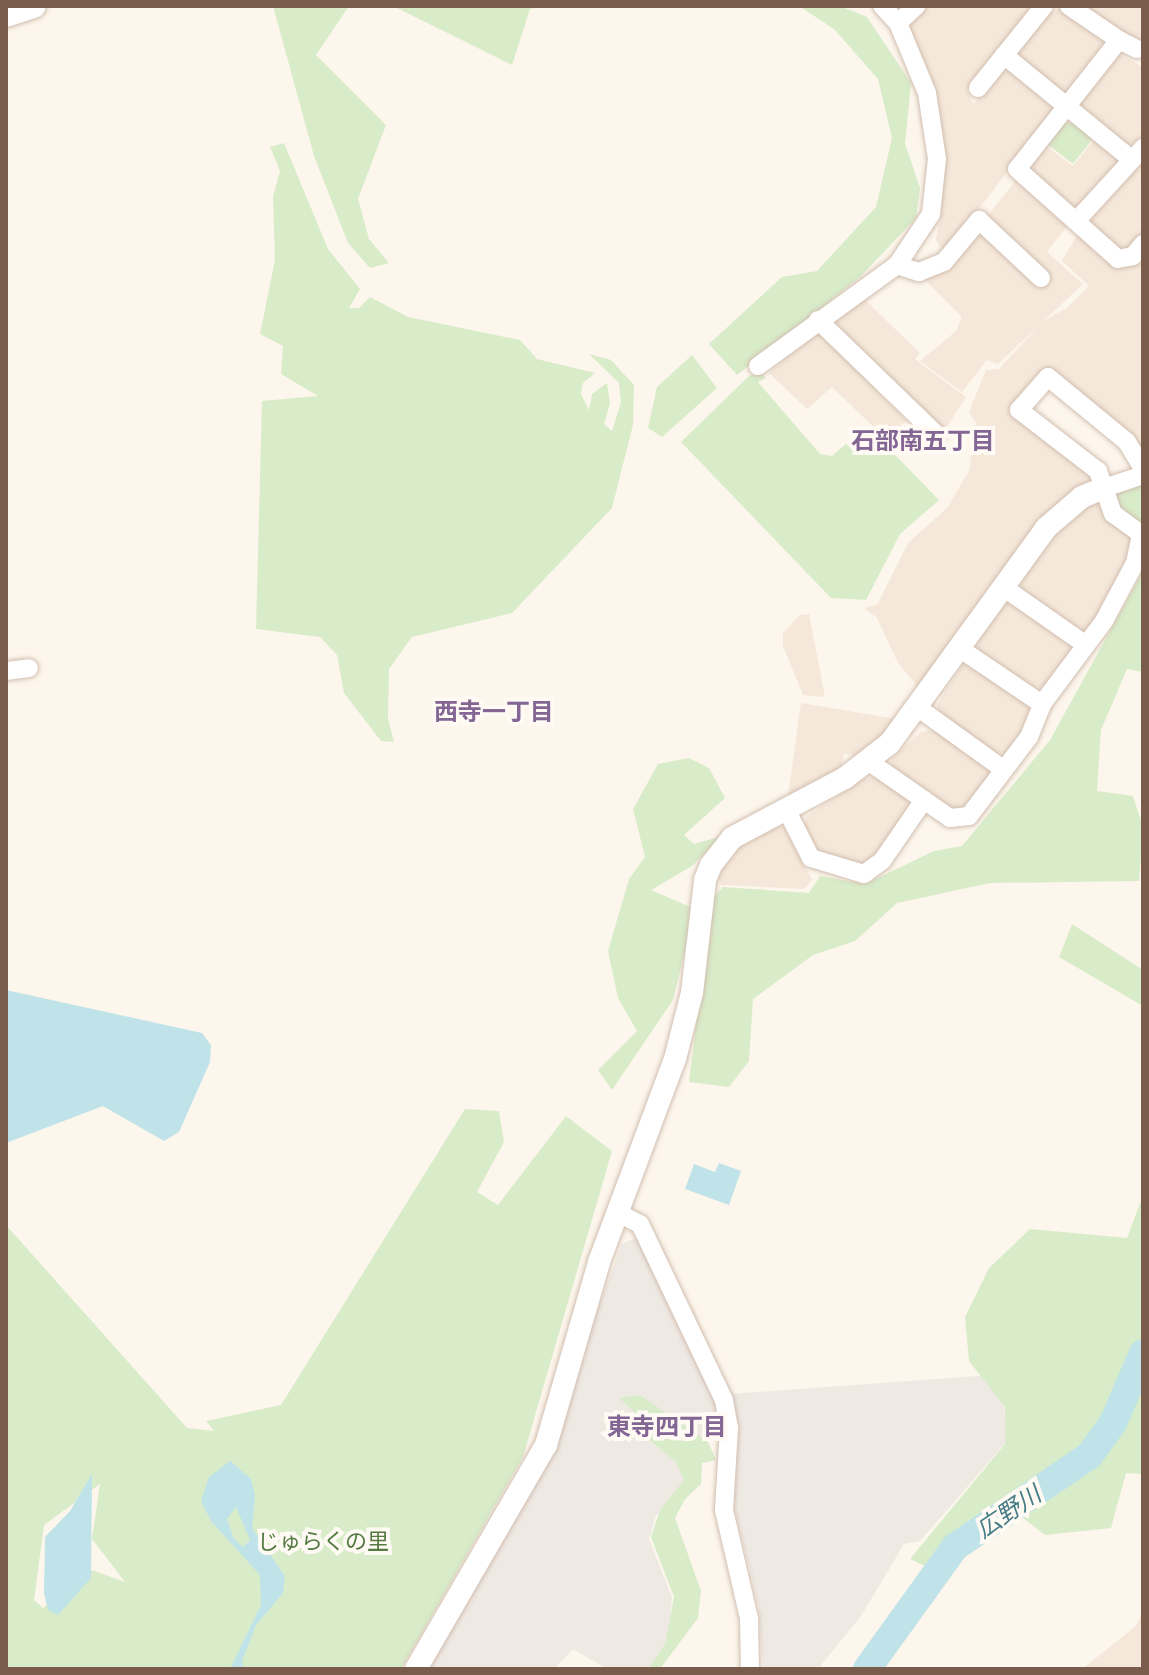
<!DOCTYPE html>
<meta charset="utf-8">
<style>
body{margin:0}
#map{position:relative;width:1149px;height:1675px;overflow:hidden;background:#fdf6ec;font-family:Barlow,"Noto Sans JP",sans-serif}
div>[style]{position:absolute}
.residential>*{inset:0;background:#f5e8da}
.industrial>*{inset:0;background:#efe9e4}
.green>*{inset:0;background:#d8ecc9}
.water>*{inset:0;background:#bfe3e8}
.river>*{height:28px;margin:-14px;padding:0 14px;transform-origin:14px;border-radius:14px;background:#bfe3e8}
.roads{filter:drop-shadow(0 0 2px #d1beb0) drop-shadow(0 0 2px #d1beb0)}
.minor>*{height:18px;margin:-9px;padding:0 9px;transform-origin:9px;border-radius:9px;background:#fff}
.tertiary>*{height:22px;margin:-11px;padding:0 11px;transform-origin:11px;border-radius:11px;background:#fff}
.secondary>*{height:24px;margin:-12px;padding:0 12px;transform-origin:12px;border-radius:12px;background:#fff}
span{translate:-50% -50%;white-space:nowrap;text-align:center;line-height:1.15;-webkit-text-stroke:8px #fffaf3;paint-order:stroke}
.park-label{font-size:22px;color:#537a41}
.neighbourhood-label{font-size:24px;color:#846695;font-weight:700}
.water-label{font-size:24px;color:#437c86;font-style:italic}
.frame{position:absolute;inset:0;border:8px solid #7a5c4d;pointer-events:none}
</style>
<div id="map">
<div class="residential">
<div style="clip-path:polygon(928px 6px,1038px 6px,967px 90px,973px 104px,1000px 73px,1010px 69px,1052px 103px,1053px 111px,944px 255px,936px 240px,942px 207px,934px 95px,908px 25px)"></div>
<div style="clip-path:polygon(1083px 6px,1143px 6px,1143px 59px,1137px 55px)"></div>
<div style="clip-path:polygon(1062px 8px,1108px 43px,1072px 92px,1062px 92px,1017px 59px,1016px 50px,1052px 11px)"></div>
<div style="clip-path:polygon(1119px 54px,1143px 67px,1143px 140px,1124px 145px,1082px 111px,1080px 101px)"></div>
<div style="clip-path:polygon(1096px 137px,1118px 154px,1117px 163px,1081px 208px,1071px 206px,1027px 167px,1045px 145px,1073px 166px)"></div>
<div style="clip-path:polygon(1143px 160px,1143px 237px,1132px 250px,1121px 253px,1086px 222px)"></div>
<div style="clip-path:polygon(1018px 178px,1071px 221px,1047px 252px,1083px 284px,998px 364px,987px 360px,962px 392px,920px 361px,956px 331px,962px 317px,922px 277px,985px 219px)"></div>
<div style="clip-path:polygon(1080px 230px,1115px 264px,1143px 254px,1143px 462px,1049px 373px,1013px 411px,1093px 472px,1094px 483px,920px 689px,898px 663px,877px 618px,864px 608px,877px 605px,908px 543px,947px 508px,969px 471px,976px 423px,969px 412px,986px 370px,999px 369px,1043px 321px,1067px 308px,1089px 286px,1062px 261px)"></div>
<div style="clip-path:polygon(862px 297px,920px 353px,915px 359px,966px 397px,944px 431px,837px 331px,835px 318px)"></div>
<div style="clip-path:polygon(818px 330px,906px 421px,886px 439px,832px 387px,807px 409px,769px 373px)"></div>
<div style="clip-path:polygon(1088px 503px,1098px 503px,1136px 542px,1088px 633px,1081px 635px,1022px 592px,1020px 576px,1048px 538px)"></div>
<div style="clip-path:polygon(1013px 601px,1071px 642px,1073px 655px,1048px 686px,1031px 688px,979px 651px,976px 638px,999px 604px)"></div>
<div style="clip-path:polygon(809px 614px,825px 697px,803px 695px,783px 646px,783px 633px,800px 615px)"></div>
<div style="clip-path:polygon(973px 663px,1030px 700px,1031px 713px,1011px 753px,993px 753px,940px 716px,937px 705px,962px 665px)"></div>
<div style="clip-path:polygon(801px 703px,902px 720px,863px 755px,844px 754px,840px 773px,787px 803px)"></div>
<div style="clip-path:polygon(937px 730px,989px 764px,990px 778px,969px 810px,951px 812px,893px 774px,891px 759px,921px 732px)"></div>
<div style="clip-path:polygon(878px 777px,908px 797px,908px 806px,880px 855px,861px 869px,817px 854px,803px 828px,807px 816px,863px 779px)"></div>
<div style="clip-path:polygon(772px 825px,785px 828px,812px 880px,804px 889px,722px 885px,716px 874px,743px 840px)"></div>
<div style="clip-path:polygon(1143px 1611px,1143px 1669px,1082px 1669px,1136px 1626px)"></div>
</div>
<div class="industrial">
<div style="clip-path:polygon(638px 1237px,719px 1401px,711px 1430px,699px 1444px,629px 1426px,680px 1464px,688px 1481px,656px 1516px,649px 1539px,672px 1597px,668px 1644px,650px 1669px,607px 1669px,573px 1649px,554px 1669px,427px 1669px,529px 1492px,622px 1244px)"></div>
<div style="clip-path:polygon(991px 1375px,1003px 1399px,1008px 1440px,920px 1541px,904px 1544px,861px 1616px,818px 1669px,763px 1669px,759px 1608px,734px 1505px,739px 1425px,730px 1394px)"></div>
</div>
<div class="green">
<div style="clip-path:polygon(273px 6px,349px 6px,316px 55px,386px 125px,358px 199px,369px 239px,389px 263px,370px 268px,348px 243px,314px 156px)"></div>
<div style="clip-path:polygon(393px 6px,542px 6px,530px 9px,512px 65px)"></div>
<div style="clip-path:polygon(799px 6px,840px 6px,867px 17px,911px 83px,905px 144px,920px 188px,916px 218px,860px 277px,737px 375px,709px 344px,782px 277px,817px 271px,876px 207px,892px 138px,878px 79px,834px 29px)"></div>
<div style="clip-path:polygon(1076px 122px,1094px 137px,1073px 164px,1046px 143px,1063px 123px)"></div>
<div style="clip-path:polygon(284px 143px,328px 249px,360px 289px,349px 308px,359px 308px,370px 297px,408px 317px,520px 340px,537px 359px,595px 373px,583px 383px,581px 394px,589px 410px,592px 394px,607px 383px,610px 403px,604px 424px,612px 431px,621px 402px,619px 383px,589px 354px,611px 360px,634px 385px,633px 425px,612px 508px,512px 613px,412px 637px,389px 669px,388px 719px,394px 742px,381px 741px,344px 693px,337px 655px,320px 637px,256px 629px,262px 401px,318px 396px,281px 374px,283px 346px,260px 334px,275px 260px,273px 197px,280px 171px,270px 147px)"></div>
<div style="clip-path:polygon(692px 355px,717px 388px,662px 437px,648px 428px,657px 387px)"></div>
<div style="clip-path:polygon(763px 374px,766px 378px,758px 382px,820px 454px,832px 456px,867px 426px,939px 500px,900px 534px,866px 600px,831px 598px,681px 442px,750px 375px)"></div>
<div style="clip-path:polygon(1143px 484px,1143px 525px,1115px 509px,1111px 494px)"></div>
<div style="clip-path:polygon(1143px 571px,1143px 672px,1127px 669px,1101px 730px,1097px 791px,1133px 796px,1143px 827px,1139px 881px,990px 883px,897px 903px,855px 941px,813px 955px,753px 999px,749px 1061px,729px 1087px,689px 1082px,712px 899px,723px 887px,809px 893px,820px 876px,865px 884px,934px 851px,962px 846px,1050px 740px)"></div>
<div style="clip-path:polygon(689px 758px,709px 768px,725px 798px,684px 835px,694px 844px,722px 836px,692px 866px,651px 890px,695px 909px,673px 1000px,612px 1090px,598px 1070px,637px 1031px,618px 998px,608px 951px,629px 879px,645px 857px,633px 809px,658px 764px)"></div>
<div style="clip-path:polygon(1072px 924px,1143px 970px,1143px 1006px,1059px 957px)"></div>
<div style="clip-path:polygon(evenodd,465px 1109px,499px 1111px,504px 1142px,477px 1192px,498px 1205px,566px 1116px,612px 1151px,523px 1457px,401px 1669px,6px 1669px,6px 1225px,187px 1428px,214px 1431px,206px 1421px,281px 1405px,465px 1109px,100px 1484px,92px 1539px,125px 1582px,92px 1570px,43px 1608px,34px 1600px,44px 1525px,100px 1484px)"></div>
<div style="clip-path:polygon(1143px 1195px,1143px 1474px,1126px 1473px,1111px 1528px,1045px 1535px,1023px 1518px,969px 1543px,944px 1575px,910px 1559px,1005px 1444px,1005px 1407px,969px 1361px,965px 1317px,989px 1268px,1030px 1229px,1127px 1238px)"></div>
<div style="clip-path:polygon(640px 1395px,708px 1442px,716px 1460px,702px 1463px,701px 1484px,685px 1499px,675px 1518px,701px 1591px,698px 1618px,660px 1669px,648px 1669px,665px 1644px,674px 1597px,651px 1537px,660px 1510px,684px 1480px,676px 1462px,639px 1432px,628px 1441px,620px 1436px,634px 1412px,619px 1398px)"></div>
</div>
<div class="water">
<div style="clip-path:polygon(6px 990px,202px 1033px,211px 1045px,210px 1062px,179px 1132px,164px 1141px,103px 1106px,6px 1143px)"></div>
<div style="clip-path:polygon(719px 1163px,741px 1171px,729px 1205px,685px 1189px,694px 1164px,715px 1172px)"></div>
<div style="clip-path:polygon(evenodd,230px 1461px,251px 1479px,255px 1495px,252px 1528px,285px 1576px,283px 1593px,256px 1625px,242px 1661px,244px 1669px,230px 1669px,261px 1605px,260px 1575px,211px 1521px,201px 1501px,209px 1477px,230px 1461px,236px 1507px,250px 1540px,243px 1547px,234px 1539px,227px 1519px,236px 1507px)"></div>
<div style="clip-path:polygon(92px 1474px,91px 1578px,58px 1615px,48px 1610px,44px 1594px,45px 1537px,70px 1511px)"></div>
</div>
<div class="river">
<div style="left:867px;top:1669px;width:150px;rotate:-54.2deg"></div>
<div style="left:955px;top:1547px;width:162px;rotate:-34.2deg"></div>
<div style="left:1089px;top:1456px;width:41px;rotate:-54deg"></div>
<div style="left:1113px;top:1423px;width:76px;rotate:-66.8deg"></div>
</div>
<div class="roads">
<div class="minor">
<div style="left:1069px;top:6px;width:60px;rotate:34.2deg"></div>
<div style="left:1119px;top:40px;width:164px;rotate:128.3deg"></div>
<div style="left:1017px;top:169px;width:135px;rotate:41.7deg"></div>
<div style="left:1118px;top:259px;width:15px;rotate:-11deg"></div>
<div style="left:1133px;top:256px;width:16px;rotate:-50deg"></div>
<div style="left:898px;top:23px;width:25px;rotate:-43deg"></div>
<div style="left:1119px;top:40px;width:20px;rotate:27deg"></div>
<div style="left:1004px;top:55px;width:163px;rotate:39.3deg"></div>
<div style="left:978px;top:88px;width:105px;rotate:-51.2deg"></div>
<div style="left:1077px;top:220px;width:98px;rotate:-47.5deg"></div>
<div style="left:897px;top:265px;width:23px;rotate:18deg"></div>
<div style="left:919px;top:272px;width:27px;rotate:-22deg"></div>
<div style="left:944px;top:262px;width:55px;rotate:-50.2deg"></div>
<div style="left:979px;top:220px;width:85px;rotate:43.1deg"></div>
<div style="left:818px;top:320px;width:164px;rotate:44deg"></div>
<div style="left:758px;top:366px;width:172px;rotate:-36deg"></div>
<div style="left:897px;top:265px;width:61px;rotate:-56.3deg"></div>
<div style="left:931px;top:214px;width:55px;rotate:-83.8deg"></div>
<div style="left:937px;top:159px;width:67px;rotate:-98.6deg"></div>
<div style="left:927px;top:93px;width:76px;rotate:-112.5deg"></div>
<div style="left:898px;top:23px;width:23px;rotate:-133deg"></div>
<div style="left:1101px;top:489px;width:44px;rotate:-18.4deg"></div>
<div style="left:1003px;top:587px;width:101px;rotate:34.9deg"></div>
<div style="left:959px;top:648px;width:100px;rotate:34deg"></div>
<div style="left:6px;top:671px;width:23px;rotate:-7deg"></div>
<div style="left:917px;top:707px;width:106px;rotate:35.8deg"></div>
<div style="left:868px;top:761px;width:100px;rotate:34.8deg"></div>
<div style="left:950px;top:818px;width:19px;rotate:-6deg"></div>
<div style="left:969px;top:816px;width:99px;rotate:-52.8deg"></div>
<div style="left:1029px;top:737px;width:35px;rotate:-68deg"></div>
<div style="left:1042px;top:704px;width:104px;rotate:-53.2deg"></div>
<div style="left:1104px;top:621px;width:66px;rotate:-61.9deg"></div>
<div style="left:1135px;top:563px;width:30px;rotate:-78deg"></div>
<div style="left:1141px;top:534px;width:34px;rotate:-144deg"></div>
<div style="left:1113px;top:514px;width:46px;rotate:-109.2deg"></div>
<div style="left:1098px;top:471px;width:100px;rotate:-142.3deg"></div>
<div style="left:1019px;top:410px;width:44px;rotate:-48.7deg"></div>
<div style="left:1048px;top:377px;width:102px;rotate:39.4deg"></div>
<div style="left:1127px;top:442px;width:31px;rotate:59deg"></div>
<div style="left:786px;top:809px;width:55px;rotate:63deg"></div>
<div style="left:811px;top:858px;width:55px;rotate:16.8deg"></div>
<div style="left:864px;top:874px;width:22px;rotate:-36deg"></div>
<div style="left:882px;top:861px;width:74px;rotate:-55.5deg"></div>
<div style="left:616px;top:1212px;width:27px;rotate:27deg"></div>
<div style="left:640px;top:1224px;width:195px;rotate:64.5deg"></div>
<div style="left:724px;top:1400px;width:28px;rotate:80deg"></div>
<div style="left:729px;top:1428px;width:82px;rotate:93.5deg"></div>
<div style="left:724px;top:1510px;width:111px;rotate:77deg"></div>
<div style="left:749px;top:1618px;width:51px;rotate:88.9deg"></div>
</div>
<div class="tertiary">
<div style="left:416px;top:1669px;width:259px;rotate:-59.9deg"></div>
<div style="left:546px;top:1445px;width:191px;rotate:-73.8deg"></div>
<div style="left:599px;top:1262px;width:217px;rotate:-69.5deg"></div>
<div style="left:675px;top:1059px;width:68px;rotate:-75.6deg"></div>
<div style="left:692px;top:993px;width:114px;rotate:-83.4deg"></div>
<div style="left:705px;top:880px;width:16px;rotate:-68deg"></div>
<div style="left:711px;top:865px;width:34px;rotate:-52deg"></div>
<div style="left:732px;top:838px;width:128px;rotate:-28deg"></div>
<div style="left:845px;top:778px;width:57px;rotate:-37.9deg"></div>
<div style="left:890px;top:743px;width:266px;rotate:-54deg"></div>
<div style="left:1046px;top:528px;width:48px;rotate:-40.7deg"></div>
<div style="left:1082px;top:497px;width:21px;rotate:-23deg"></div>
</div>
<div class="secondary">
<div style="left:6px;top:15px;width:29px;rotate:-18deg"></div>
</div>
</div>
<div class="park-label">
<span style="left:323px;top:1541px">じゅらくの里</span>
</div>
<div class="neighbourhood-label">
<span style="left:923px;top:440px">石部南五丁目</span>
<span style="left:494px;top:711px">西寺一丁目</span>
<span style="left:667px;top:1426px">東寺四丁目</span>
</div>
<div class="water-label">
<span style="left:1008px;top:1511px;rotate:-34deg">広野川</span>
</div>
<div class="frame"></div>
</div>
